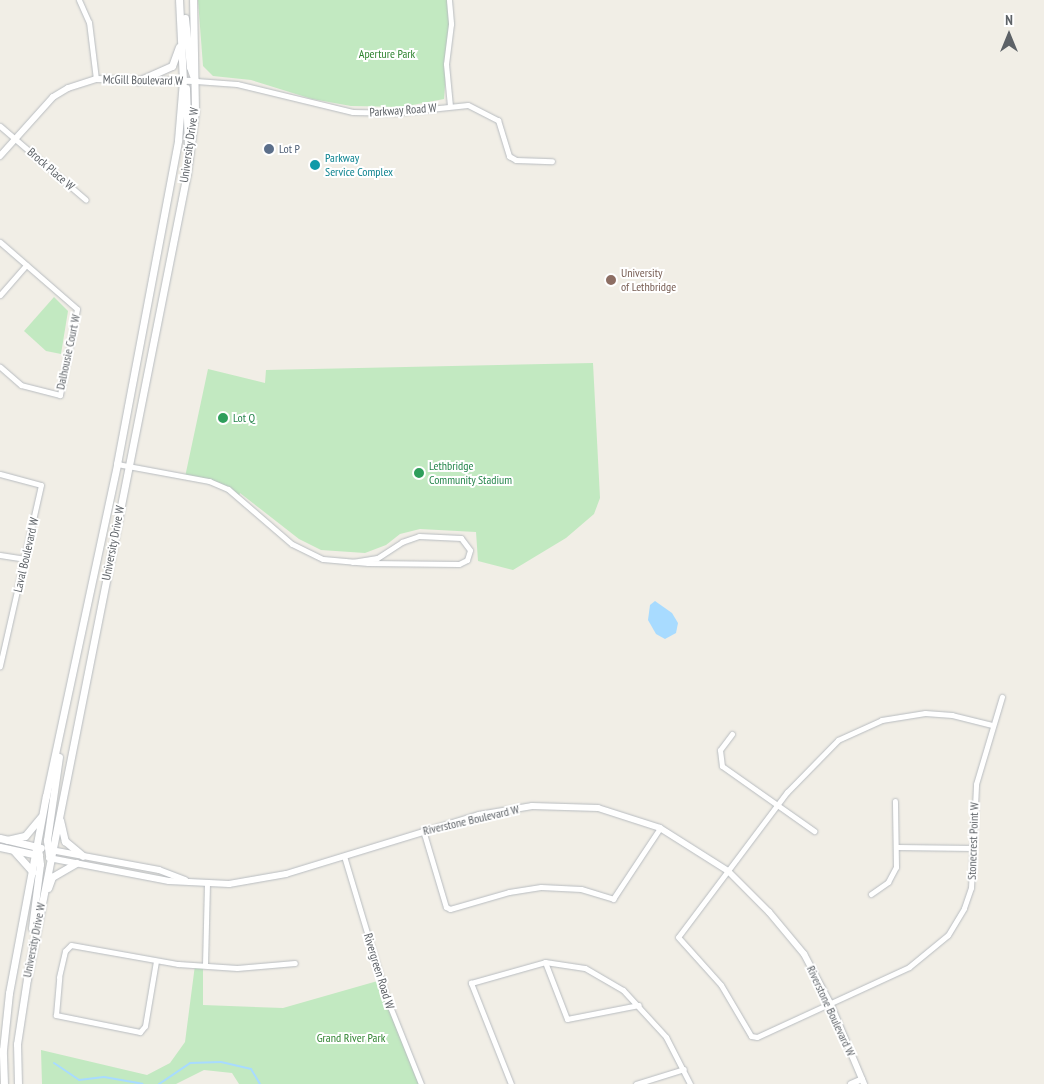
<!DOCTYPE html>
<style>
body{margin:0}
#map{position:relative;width:1044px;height:1084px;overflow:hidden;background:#f1eee6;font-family:"PT Sans Narrow",sans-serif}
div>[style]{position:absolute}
.green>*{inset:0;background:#c2e9c1}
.water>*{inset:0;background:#a8dbff}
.stream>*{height:2px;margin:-1px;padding:0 1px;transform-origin:1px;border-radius:1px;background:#a8dbff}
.roads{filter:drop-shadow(0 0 1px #b8bcc0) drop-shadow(0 0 1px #b8bcc0)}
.minor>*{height:5px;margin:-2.5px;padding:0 2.5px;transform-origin:2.5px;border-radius:2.5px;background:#fff}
.tertiary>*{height:6px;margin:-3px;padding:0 3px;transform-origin:3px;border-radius:3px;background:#fff}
.secondary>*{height:7px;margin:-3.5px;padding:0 3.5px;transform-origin:3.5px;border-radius:3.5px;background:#fff}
.dots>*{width:14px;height:14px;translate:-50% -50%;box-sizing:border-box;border:2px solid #fff;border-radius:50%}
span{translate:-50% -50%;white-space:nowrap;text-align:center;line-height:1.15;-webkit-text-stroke:4px #fff;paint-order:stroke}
.park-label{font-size:12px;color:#308431}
.street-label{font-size:12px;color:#5d6267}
.service-label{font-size:12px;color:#4e5e75}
.left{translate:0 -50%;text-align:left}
.culture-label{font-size:12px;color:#0d838f}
.education-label{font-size:12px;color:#785e54}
.leisure-label{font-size:12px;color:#27864d}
.north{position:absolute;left:984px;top:10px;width:50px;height:50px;-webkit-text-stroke:4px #fff;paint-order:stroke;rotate:0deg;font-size:14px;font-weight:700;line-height:20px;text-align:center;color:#5d6267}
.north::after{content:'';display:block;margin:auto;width:18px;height:22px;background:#5d6267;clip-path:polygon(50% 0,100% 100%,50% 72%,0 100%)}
</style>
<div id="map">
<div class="green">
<div style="clip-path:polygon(198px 0,447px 0,450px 20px,444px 99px,402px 107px,351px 106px,312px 99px,251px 80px,213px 76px,203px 66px)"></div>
<div style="clip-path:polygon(54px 297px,68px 311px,61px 354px,46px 351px,24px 331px)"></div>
<div style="clip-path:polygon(593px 363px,600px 498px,594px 514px,566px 538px,513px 570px,478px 561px,476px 532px,420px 529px,400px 534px,386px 545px,365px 553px,321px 550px,299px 539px,240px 493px,239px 497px,228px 489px,185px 477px,208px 369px,265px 383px,266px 370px)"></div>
<div style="clip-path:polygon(195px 965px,203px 965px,203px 1005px,283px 1008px,381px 980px,421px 1084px,239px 1084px,232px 1073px,204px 1070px,176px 1084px,42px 1084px,41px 1050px,147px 1075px,170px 1063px,185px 1042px)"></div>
</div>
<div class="water">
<div style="clip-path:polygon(655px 601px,672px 613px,678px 623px,676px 633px,665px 639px,656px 634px,648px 620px,650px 605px)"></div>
</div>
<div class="stream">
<div style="left:54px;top:1063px;width:30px;rotate:34deg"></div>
<div style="left:79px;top:1080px;width:25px;rotate:-7deg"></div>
<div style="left:104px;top:1077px;width:39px;rotate:10deg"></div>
<div style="left:159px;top:1084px;width:37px;rotate:-34deg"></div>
<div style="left:190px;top:1063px;width:31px;rotate:-2deg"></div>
<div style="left:221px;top:1062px;width:31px;rotate:13deg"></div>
<div style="left:251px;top:1069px;width:17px;rotate:59deg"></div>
</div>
<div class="roads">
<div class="minor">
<div style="left:79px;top:0;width:24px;rotate:66deg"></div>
<div style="left:89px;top:22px;width:57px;rotate:83deg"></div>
<div style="left:449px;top:0;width:24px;rotate:85deg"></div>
<div style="left:451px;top:24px;width:40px;rotate:97.1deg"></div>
<div style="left:446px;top:64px;width:42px;rotate:84.6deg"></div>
<div style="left:196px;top:81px;width:41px;rotate:4.2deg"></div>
<div style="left:237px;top:84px;width:119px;rotate:13.6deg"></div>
<div style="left:353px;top:112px;width:39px;rotate:1deg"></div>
<div style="left:392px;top:113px;width:76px;rotate:-6deg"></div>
<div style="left:468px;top:105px;width:34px;rotate:27deg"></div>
<div style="left:498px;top:120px;width:38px;rotate:73deg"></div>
<div style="left:509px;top:156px;width:8px;rotate:30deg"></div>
<div style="left:516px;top:160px;width:36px;rotate:2deg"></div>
<div style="left:0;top:126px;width:113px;rotate:40.7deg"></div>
<div style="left:0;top:242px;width:102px;rotate:41deg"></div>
<div style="left:77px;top:309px;width:88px;rotate:101.2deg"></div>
<div style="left:60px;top:395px;width:40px;rotate:-165.6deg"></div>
<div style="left:21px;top:385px;width:28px;rotate:-139deg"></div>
<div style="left:0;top:295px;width:40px;rotate:-49deg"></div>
<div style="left:117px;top:464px;width:94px;rotate:10.5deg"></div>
<div style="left:209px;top:481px;width:21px;rotate:23deg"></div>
<div style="left:228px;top:489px;width:84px;rotate:40.7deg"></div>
<div style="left:292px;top:544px;width:34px;rotate:26deg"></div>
<div style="left:323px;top:559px;width:45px;rotate:5.1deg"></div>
<div style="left:368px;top:563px;width:91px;rotate:0.6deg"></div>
<div style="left:459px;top:564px;width:9px;rotate:-27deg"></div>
<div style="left:467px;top:560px;width:10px;rotate:-73deg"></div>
<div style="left:470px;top:550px;width:15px;rotate:-127deg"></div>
<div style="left:461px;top:538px;width:42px;rotate:-177.3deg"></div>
<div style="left:419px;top:536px;width:18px;rotate:161deg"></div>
<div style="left:402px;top:542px;width:30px;rotate:147deg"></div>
<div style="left:377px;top:558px;width:25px;rotate:171deg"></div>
<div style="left:0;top:474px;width:42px;rotate:15deg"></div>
<div style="left:41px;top:485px;width:186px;rotate:102.8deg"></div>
<div style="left:0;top:555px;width:26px;rotate:9deg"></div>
<div style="left:992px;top:725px;width:41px;rotate:-166deg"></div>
<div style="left:952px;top:715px;width:27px;rotate:-176deg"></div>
<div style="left:925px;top:713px;width:44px;rotate:170.8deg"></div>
<div style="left:882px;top:720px;width:48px;rotate:155.6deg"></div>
<div style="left:838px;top:740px;width:73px;rotate:134.4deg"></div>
<div style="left:787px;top:792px;width:181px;rotate:126.9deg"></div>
<div style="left:678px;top:937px;width:64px;rotate:48.1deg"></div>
<div style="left:721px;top:985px;width:59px;rotate:59.5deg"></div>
<div style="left:751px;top:1036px;width:6px;rotate:9deg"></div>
<div style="left:757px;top:1037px;width:167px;rotate:-24.7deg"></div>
<div style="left:909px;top:967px;width:50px;rotate:-39.4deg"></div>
<div style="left:948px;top:935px;width:31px;rotate:-59deg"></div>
<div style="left:964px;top:908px;width:21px;rotate:-71deg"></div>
<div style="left:971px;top:888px;width:104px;rotate:-87.2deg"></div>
<div style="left:976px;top:784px;width:91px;rotate:-73.4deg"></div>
<div style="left:732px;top:734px;width:20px;rotate:127deg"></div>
<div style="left:720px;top:750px;width:16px;rotate:83deg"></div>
<div style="left:722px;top:766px;width:113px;rotate:35.2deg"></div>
<div style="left:423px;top:830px;width:80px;rotate:73.4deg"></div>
<div style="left:446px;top:907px;width:4px;rotate:27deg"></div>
<div style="left:450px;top:909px;width:61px;rotate:-16.1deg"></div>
<div style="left:509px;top:892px;width:32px;rotate:-9deg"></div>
<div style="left:541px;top:887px;width:40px;rotate:2.9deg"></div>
<div style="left:581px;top:889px;width:34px;rotate:17deg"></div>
<div style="left:613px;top:899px;width:85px;rotate:-56.5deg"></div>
<div style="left:897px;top:847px;width:76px;rotate:0.8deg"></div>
<div style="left:344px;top:856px;width:149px;rotate:73.3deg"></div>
<div style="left:387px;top:999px;width:92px;rotate:68.2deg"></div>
<div style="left:871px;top:894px;width:21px;rotate:-35deg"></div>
<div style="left:888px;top:882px;width:17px;rotate:-62deg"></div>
<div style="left:896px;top:867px;width:66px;rotate:-90.9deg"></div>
<div style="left:156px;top:961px;width:66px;rotate:99.6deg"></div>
<div style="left:145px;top:1026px;width:8px;rotate:130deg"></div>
<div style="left:140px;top:1032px;width:86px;rotate:-168.6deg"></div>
<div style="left:56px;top:1015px;width:38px;rotate:-85deg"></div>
<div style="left:59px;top:977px;width:27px;rotate:-77deg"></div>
<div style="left:65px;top:951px;width:8px;rotate:-45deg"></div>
<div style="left:71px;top:945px;width:109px;rotate:10.1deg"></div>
<div style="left:178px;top:964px;width:59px;rotate:3.9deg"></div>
<div style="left:237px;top:968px;width:58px;rotate:-4.9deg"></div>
<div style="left:545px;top:962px;width:61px;rotate:68.9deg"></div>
<div style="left:567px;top:1019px;width:73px;rotate:-11deg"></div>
<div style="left:205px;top:965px;width:81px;rotate:-88.6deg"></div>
<div style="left:511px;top:1084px;width:109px;rotate:-111.6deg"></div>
<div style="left:471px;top:983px;width:77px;rotate:-15.8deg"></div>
<div style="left:545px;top:962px;width:40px;rotate:8.5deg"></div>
<div style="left:585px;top:968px;width:44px;rotate:30.1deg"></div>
<div style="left:623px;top:990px;width:64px;rotate:47.5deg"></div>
<div style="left:666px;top:1037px;width:53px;rotate:62.9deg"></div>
<div style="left:636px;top:1084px;width:50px;rotate:-17.4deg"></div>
</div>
<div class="tertiary">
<div style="left:0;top:156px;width:79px;rotate:-48.1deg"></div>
<div style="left:53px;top:97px;width:17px;rotate:-31deg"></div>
<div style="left:68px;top:88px;width:29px;rotate:-18deg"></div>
<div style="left:96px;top:79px;width:100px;rotate:1.1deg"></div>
<div style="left:51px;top:850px;width:110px;rotate:10.5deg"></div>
<div style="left:159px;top:870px;width:28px;rotate:21deg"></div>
<div style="left:49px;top:858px;width:122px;rotate:10.9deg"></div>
<div style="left:169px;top:881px;width:60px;rotate:2.9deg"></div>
<div style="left:229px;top:884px;width:58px;rotate:-10deg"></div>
<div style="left:286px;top:874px;width:202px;rotate:-17deg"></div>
<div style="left:479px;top:815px;width:54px;rotate:-9.6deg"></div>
<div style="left:532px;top:806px;width:66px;rotate:1.7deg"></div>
<div style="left:598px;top:808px;width:65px;rotate:17.9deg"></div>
<div style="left:660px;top:828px;width:80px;rotate:32.3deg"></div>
<div style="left:728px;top:871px;width:58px;rotate:45deg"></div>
<div style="left:769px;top:912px;width:55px;rotate:50.2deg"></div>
<div style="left:804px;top:954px;width:55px;rotate:62deg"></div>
<div style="left:830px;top:1003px;width:88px;rotate:67.2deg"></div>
<div style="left:851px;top:1084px;width:12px;rotate:-24deg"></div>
</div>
<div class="secondary">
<div style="left:185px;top:18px;width:49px;rotate:84.2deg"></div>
<div style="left:190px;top:67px;width:12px;rotate:70deg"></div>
<div style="left:138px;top:81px;width:37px;rotate:-24deg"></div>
<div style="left:172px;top:66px;width:20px;rotate:-70deg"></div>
<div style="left:186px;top:88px;width:59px;rotate:88.1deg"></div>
<div style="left:60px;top:820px;width:22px;rotate:77deg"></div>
<div style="left:65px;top:841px;width:23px;rotate:40deg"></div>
<div style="left:0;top:838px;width:42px;rotate:13.7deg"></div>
<div style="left:7px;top:840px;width:18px;rotate:-13deg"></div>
<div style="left:25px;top:836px;width:25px;rotate:-50deg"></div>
<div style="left:0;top:847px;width:40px;rotate:12deg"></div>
<div style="left:14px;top:851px;width:28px;rotate:48deg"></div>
<div style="left:49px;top:855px;width:15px;rotate:-98deg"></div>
<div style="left:47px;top:840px;width:84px;rotate:-81.8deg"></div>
<div style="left:48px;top:888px;width:12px;rotate:-70deg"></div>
<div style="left:52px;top:877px;width:28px;rotate:-30deg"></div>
<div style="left:32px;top:928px;width:64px;rotate:-82.9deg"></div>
<div style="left:40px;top:864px;width:17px;rotate:-97deg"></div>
<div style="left:4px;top:1084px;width:34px;rotate:-92deg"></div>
<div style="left:3px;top:1050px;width:57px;rotate:-84deg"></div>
<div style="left:9px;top:993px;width:200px;rotate:-79.4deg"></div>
<div style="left:46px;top:796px;width:340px;rotate:-77.9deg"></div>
<div style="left:117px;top:464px;width:330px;rotate:-79.3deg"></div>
<div style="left:178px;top:140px;width:59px;rotate:-85.2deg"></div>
<div style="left:183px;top:81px;width:81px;rotate:-92.8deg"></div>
<div style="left:18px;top:1084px;width:40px;rotate:-91.4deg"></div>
<div style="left:17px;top:1044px;width:66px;rotate:-81.3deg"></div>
<div style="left:27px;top:979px;width:822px;rotate:-78.77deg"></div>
<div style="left:187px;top:173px;width:63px;rotate:-82.6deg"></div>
<div style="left:195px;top:111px;width:111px;rotate:-91deg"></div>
</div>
</div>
<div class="dots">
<div style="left:269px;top:149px;background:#5c6f8a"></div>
<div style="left:315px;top:165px;background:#0f9aa8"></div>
<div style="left:611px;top:280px;background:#8d6e63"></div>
<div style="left:223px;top:418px;background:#2e9e5b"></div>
<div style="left:419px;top:473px;background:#2e9e5b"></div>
</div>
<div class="park-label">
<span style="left:387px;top:54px">Aperture Park</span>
<span style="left:351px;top:1038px">Grand River Park</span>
</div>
<div class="street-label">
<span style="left:143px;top:80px;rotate:1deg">McGill Boulevard W</span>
<span style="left:403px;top:110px;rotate:-4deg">Parkway Road W</span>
<span style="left:189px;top:145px;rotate:-82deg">University Drive W</span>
<span style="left:51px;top:169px;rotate:41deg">Brock Place W</span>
<span style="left:68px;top:352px;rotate:-78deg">Dalhousie Court W</span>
<span style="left:113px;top:543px;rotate:-79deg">University Drive W</span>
<span style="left:26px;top:555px;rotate:-77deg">Laval Boulevard W</span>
<span style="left:471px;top:820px;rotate:-13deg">Riverstone Boulevard W</span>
<span style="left:973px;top:841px;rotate:-88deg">Stonecrest Point W</span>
<span style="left:34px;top:940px;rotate:-79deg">University Drive W</span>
<span style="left:379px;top:971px;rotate:73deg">Rivergreen Road W</span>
<span style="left:831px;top:1011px;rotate:65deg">Riverstone Boulevard W</span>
</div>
<div class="service-label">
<span class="left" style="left:279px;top:149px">Lot P</span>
</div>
<div class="culture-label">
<span class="left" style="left:325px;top:165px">Parkway<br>Service Complex</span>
</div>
<div class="education-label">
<span class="left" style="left:621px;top:280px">University<br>of Lethbridge</span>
</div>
<div class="leisure-label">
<span class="left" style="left:233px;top:418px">Lot Q</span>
<span class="left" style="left:429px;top:473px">Lethbridge<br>Community Stadium</span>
</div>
<div class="north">N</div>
</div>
